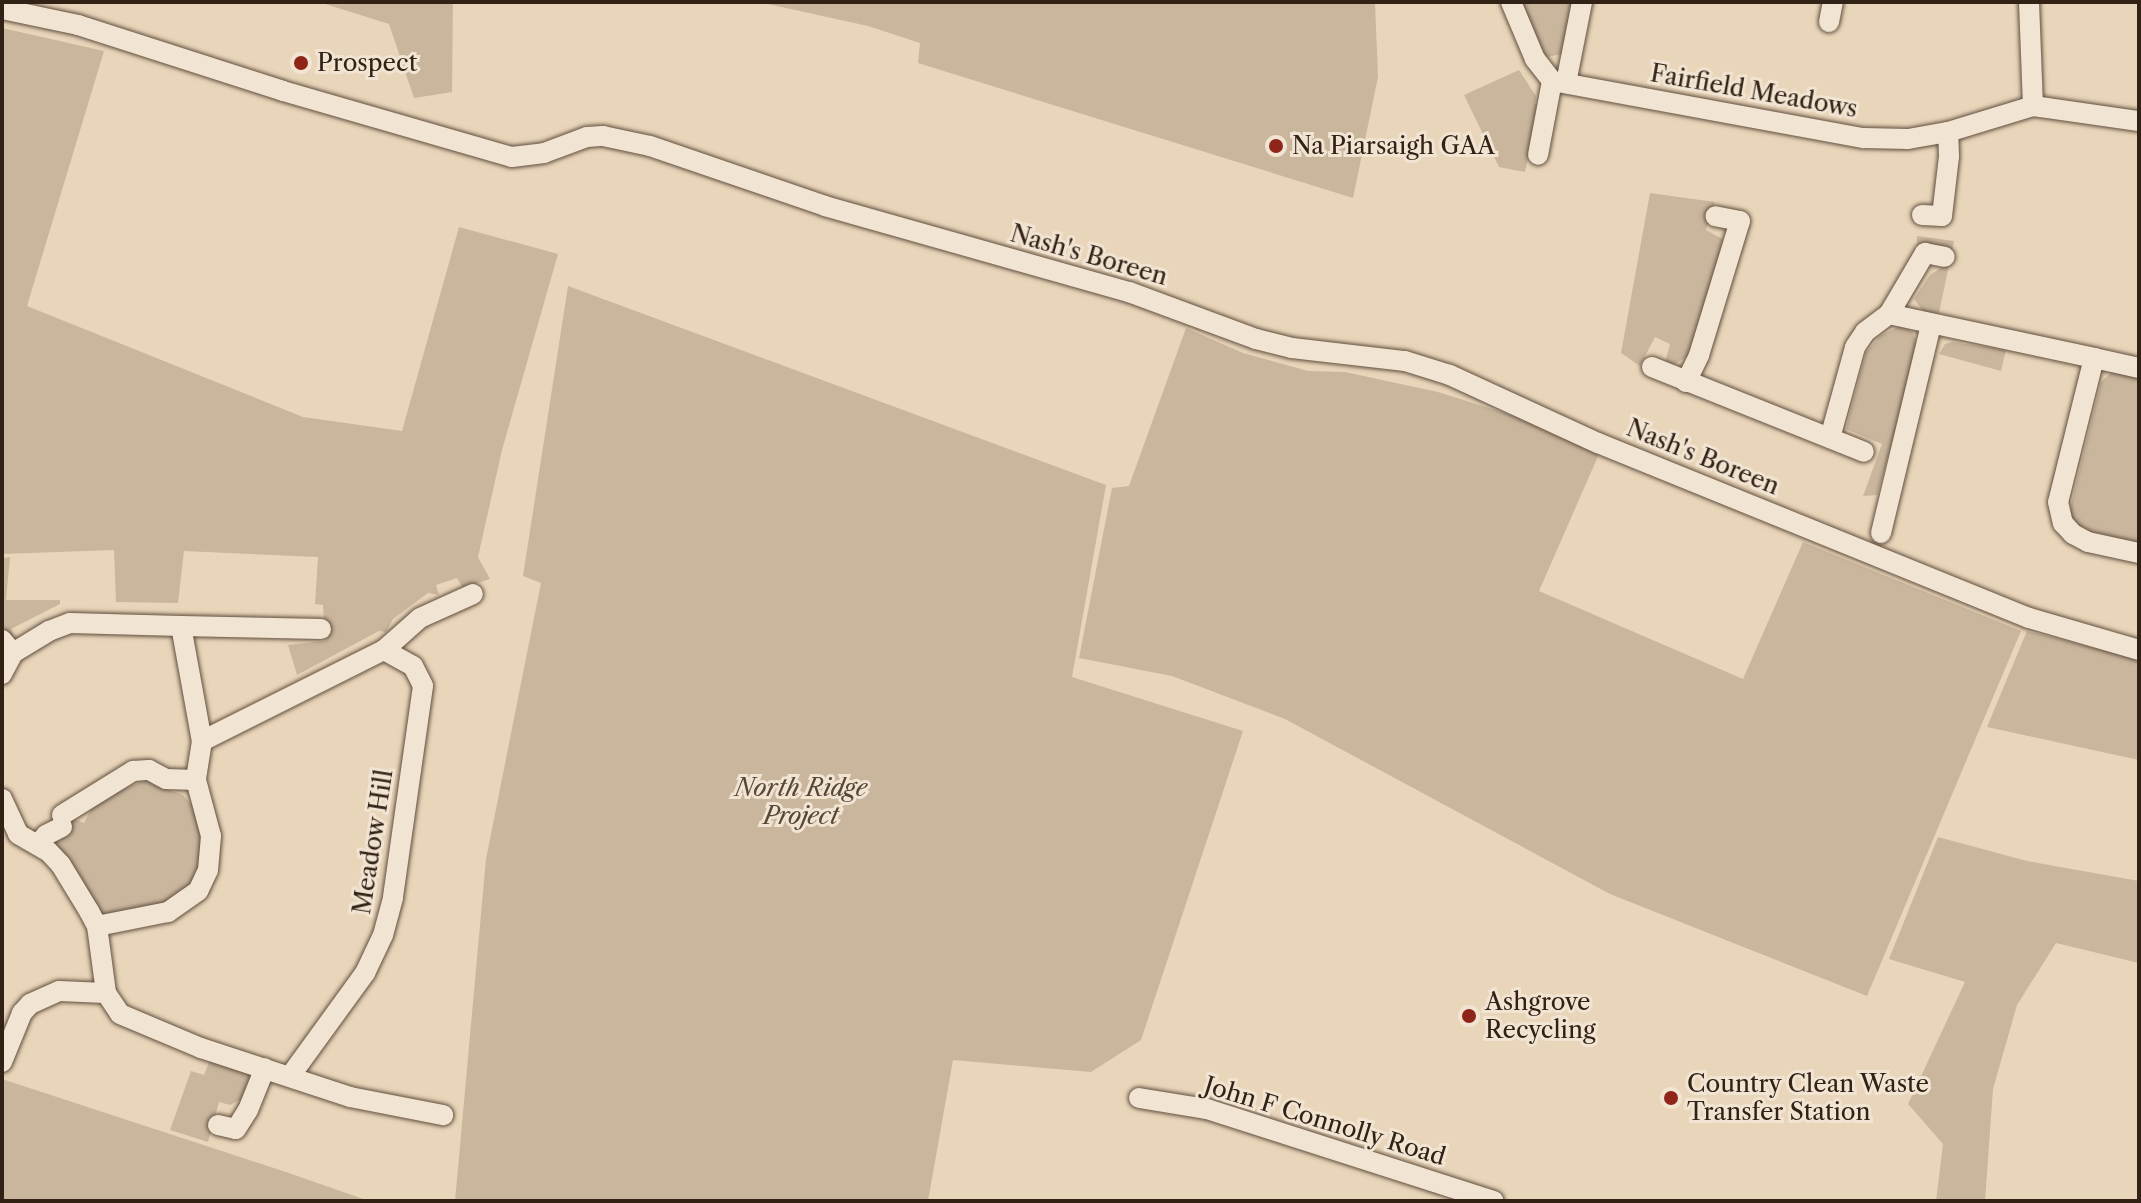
<!DOCTYPE html>
<style>
body{margin:0}
#map{position:relative;width:2141px;height:1203px;overflow:hidden;background:#e9d5b9;font-family:"Libre Caslon Text",serif}
div>[style]{position:absolute}
.green>*{inset:0;background:#cab69d}
.roads{filter:drop-shadow(0 0 2px #604e3e) drop-shadow(0 0 2px #604e3e)}
.street>*{height:20px;margin:-10px;padding:0 10px;transform-origin:10px;border-radius:10px;background:#f1e4d2}
.dots>*{width:22px;height:22px;translate:-50% -50%;box-sizing:border-box;border:4px solid #f1e4d2;border-radius:50%}
span{translate:-50% -50%;white-space:nowrap;text-align:center;line-height:1.15;-webkit-text-stroke:6px #f1e4d2;paint-order:stroke}
.poi-label{font-size:24px;color:#322115}
.left{translate:0 -50%;text-align:left}
.street-label{font-size:24px;color:#322115}
.park-label{font-size:24px;color:#584637;font-style:italic}
.frame{position:absolute;inset:0;border:4px solid #322115;pointer-events:none}
</style>
<div id="map">
<div class="green">
<div style="clip-path:polygon(319px 2px,453px 2px,452px 92px,414px 98px,389px 24px)"></div>
<div style="clip-path:polygon(759px 2px,1375px 2px,1378px 77px,1353px 198px,918px 63px,920px 43px,868px 26px)"></div>
<div style="clip-path:polygon(1520px 2px,1574px 2px,1562px 54px,1547px 57px,1541px 52px)"></div>
<div style="clip-path:polygon(2px 28px,104px 51px,27px 306px,303px 417px,402px 431px,459px 227px,558px 254px,502px 450px,478px 557px,490px 579px,463px 588px,457px 578px,436px 585px,439px 595px,428px 593px,393px 619px,386px 632px,379px 631px,297px 675px,288px 645px,325px 641px,323px 605px,315px 604px,318px 557px,184px 551px,178px 603px,116px 602px,114px 550px,2px 554px)"></div>
<div style="clip-path:polygon(1519px 70px,1536px 96px,1535px 104px,1539px 104px,1525px 172px,1499px 167px,1464px 95px)"></div>
<div style="clip-path:polygon(1650px 193px,1715px 202px,1706px 230px,1724px 240px,1691px 354px,1675px 364px,1665px 362px,1670px 344px,1655px 337px,1640px 366px,1621px 353px)"></div>
<div style="clip-path:polygon(1917px 236px,1954px 241px,1939px 313px,1926px 315px,1914px 299px,1930px 275px,1941px 268px,1946px 254px,1917px 245px)"></div>
<div style="clip-path:polygon(568px 286px,1106px 485px,1072px 677px,1243px 731px,1141px 1040px,1091px 1072px,953px 1060px,928px 1201px,455px 1201px,486px 859px,541px 583px,523px 576px)"></div>
<div style="clip-path:polygon(1900px 326px,1913px 332px,1918px 351px,1877px 495px,1863px 496px,1882px 444px,1846px 429px,1866px 353px,1880px 336px)"></div>
<div style="clip-path:polygon(1186px 328px,1243px 353px,1308px 371px,1345px 372px,1438px 392px,1527px 420px,1599px 454px,1539px 591px,1743px 679px,1803px 542px,2021px 631px,1867px 996px,1610px 894px,1285px 719px,1172px 676px,1079px 658px,1112px 488px,1129px 486px)"></div>
<div style="clip-path:polygon(1952px 342px,2006px 350px,2001px 371px,1939px 354px,1945px 344px)"></div>
<div style="clip-path:polygon(2112px 372px,2139px 377px,2139px 545px,2086px 532px,2076px 526px,2069px 514px,2101px 382px)"></div>
<div style="clip-path:polygon(10px 557px,6px 600px,60px 600px,60px 604px,11px 629px,15px 641px,5px 632px,2px 616px,2px 558px)"></div>
<div style="clip-path:polygon(2027px 631px,2139px 659px,2139px 760px,1987px 727px)"></div>
<div style="clip-path:polygon(148px 779px,152px 784px,183px 795px,197px 811px,202px 852px,197px 873px,192px 883px,166px 902px,104px 917px,75px 869px,55px 843px,68px 817px,84px 823px,95px 801px)"></div>
<div style="clip-path:polygon(1938px 837px,2027px 861px,2139px 881px,2139px 963px,2056px 943px,2017px 1005px,1993px 1089px,1985px 1201px,1936px 1201px,1943px 1144px,1908px 1104px,1965px 982px,1889px 959px)"></div>
<div style="clip-path:polygon(210px 1060px,254px 1075px,246px 1097px,230px 1105px,219px 1102px,208px 1142px,170px 1130px,191px 1071px,204px 1075px)"></div>
<div style="clip-path:polygon(2px 1079px,283px 1171px,369px 1201px,2px 1201px)"></div>
</div>
<div class="roads">
<div class="street">
<div style="left:1511px;top:2px;width:62px;rotate:67.2deg"></div>
<div style="left:1535px;top:59px;width:28px;rotate:52deg"></div>
<div style="left:1552px;top:81px;width:75px;rotate:100.7deg"></div>
<div style="left:2029px;top:2px;width:104px;rotate:87.8deg"></div>
<div style="left:2px;top:9px;width:78px;rotate:11.9deg"></div>
<div style="left:78px;top:25px;width:215px;rotate:17.8deg"></div>
<div style="left:283px;top:91px;width:238px;rotate:16.1deg"></div>
<div style="left:512px;top:157px;width:32px;rotate:-7deg"></div>
<div style="left:544px;top:153px;width:46px;rotate:-20.4deg"></div>
<div style="left:587px;top:137px;width:16px;rotate:-4deg"></div>
<div style="left:603px;top:136px;width:48px;rotate:12deg"></div>
<div style="left:650px;top:146px;width:185px;rotate:18.9deg"></div>
<div style="left:825px;top:206px;width:316px;rotate:15.8deg"></div>
<div style="left:1129px;top:292px;width:135px;rotate:20.3deg"></div>
<div style="left:1256px;top:339px;width:37px;rotate:14deg"></div>
<div style="left:1292px;top:348px;width:114px;rotate:6.6deg"></div>
<div style="left:1405px;top:361px;width:47px;rotate:17.3deg"></div>
<div style="left:1450px;top:375px;width:163px;rotate:24.7deg"></div>
<div style="left:1598px;top:443px;width:465px;rotate:22.1deg"></div>
<div style="left:2029px;top:618px;width:115px;rotate:16.2deg"></div>
<div style="left:1829px;top:22px;width:20px;rotate:-79deg"></div>
<div style="left:1552px;top:81px;width:317px;rotate:10.4deg"></div>
<div style="left:1864px;top:138px;width:44px;rotate:1.3deg"></div>
<div style="left:1908px;top:139px;width:41px;rotate:-9.9deg"></div>
<div style="left:1948px;top:132px;width:89px;rotate:-17deg"></div>
<div style="left:2033px;top:106px;width:107px;rotate:8.1deg"></div>
<div style="left:1566px;top:83px;width:83px;rotate:-78.8deg"></div>
<div style="left:1922px;top:215px;width:20px;rotate:3deg"></div>
<div style="left:1942px;top:216px;width:60px;rotate:-83.3deg"></div>
<div style="left:1949px;top:156px;width:24px;rotate:-92deg"></div>
<div style="left:1889px;top:314px;width:71px;rotate:-59.5deg"></div>
<div style="left:1925px;top:253px;width:20px;rotate:11deg"></div>
<div style="left:1652px;top:367px;width:228px;rotate:21.8deg"></div>
<div style="left:2139px;top:368px;width:46px;rotate:-167.5deg"></div>
<div style="left:2094px;top:358px;width:148px;rotate:104deg"></div>
<div style="left:2058px;top:502px;width:22px;rotate:77deg"></div>
<div style="left:2063px;top:523px;width:15px;rotate:48deg"></div>
<div style="left:2073px;top:534px;width:17px;rotate:28deg"></div>
<div style="left:2088px;top:542px;width:52px;rotate:12.2deg"></div>
<div style="left:1686px;top:382px;width:30px;rotate:-64deg"></div>
<div style="left:1699px;top:355px;width:140px;rotate:-73deg"></div>
<div style="left:1740px;top:221px;width:25px;rotate:-169deg"></div>
<div style="left:1830px;top:438px;width:94px;rotate:-74.6deg"></div>
<div style="left:1855px;top:347px;width:18px;rotate:-56deg"></div>
<div style="left:1865px;top:332px;width:30px;rotate:-37deg"></div>
<div style="left:1889px;top:314px;width:210px;rotate:12.1deg"></div>
<div style="left:1881px;top:533px;width:214px;rotate:-76.5deg"></div>
<div style="left:181px;top:626px;width:140px;rotate:1.2deg"></div>
<div style="left:2px;top:640px;width:17px;rotate:50deg"></div>
<div style="left:13px;top:653px;width:24px;rotate:118deg"></div>
<div style="left:384px;top:650px;width:48px;rotate:-41.6deg"></div>
<div style="left:420px;top:618px;width:58px;rotate:-24.4deg"></div>
<div style="left:13px;top:653px;width:42px;rotate:-31.4deg"></div>
<div style="left:49px;top:631px;width:22px;rotate:-21deg"></div>
<div style="left:70px;top:623px;width:111px;rotate:1.5deg"></div>
<div style="left:181px;top:626px;width:117px;rotate:79.7deg"></div>
<div style="left:202px;top:741px;width:39px;rotate:99deg"></div>
<div style="left:196px;top:780px;width:58px;rotate:75deg"></div>
<div style="left:211px;top:836px;width:34px;rotate:95deg"></div>
<div style="left:208px;top:870px;width:23px;rotate:115deg"></div>
<div style="left:198px;top:891px;width:37px;rotate:145deg"></div>
<div style="left:168px;top:912px;width:72px;rotate:168.8deg"></div>
<div style="left:202px;top:741px;width:203px;rotate:-26.6deg"></div>
<div style="left:384px;top:650px;width:33px;rotate:29deg"></div>
<div style="left:413px;top:666px;width:22px;rotate:63deg"></div>
<div style="left:423px;top:686px;width:214px;rotate:98.1deg"></div>
<div style="left:393px;top:898px;width:38px;rotate:105deg"></div>
<div style="left:383px;top:935px;width:42px;rotate:115.3deg"></div>
<div style="left:365px;top:973px;width:126px;rotate:126deg"></div>
<div style="left:2px;top:799px;width:38px;rotate:65deg"></div>
<div style="left:18px;top:834px;width:34px;rotate:30deg"></div>
<div style="left:48px;top:851px;width:19px;rotate:47deg"></div>
<div style="left:61px;top:865px;width:54px;rotate:58.7deg"></div>
<div style="left:89px;top:911px;width:17px;rotate:62deg"></div>
<div style="left:97px;top:926px;width:68px;rotate:82.3deg"></div>
<div style="left:106px;top:993px;width:25px;rotate:56deg"></div>
<div style="left:120px;top:1014px;width:88px;rotate:22.8deg"></div>
<div style="left:201px;top:1048px;width:157px;rotate:18.2deg"></div>
<div style="left:350px;top:1097px;width:95px;rotate:11deg"></div>
<div style="left:62px;top:815px;width:84px;rotate:-31.8deg"></div>
<div style="left:133px;top:771px;width:16px;rotate:-4deg"></div>
<div style="left:149px;top:770px;width:19px;rotate:28deg"></div>
<div style="left:166px;top:779px;width:30px;rotate:2deg"></div>
<div style="left:38px;top:844px;width:12px;rotate:-48deg"></div>
<div style="left:46px;top:835px;width:18px;rotate:-27deg"></div>
<div style="left:2px;top:1062px;width:53px;rotate:-67.8deg"></div>
<div style="left:22px;top:1013px;width:12px;rotate:-48deg"></div>
<div style="left:30px;top:1004px;width:32px;rotate:-24deg"></div>
<div style="left:59px;top:991px;width:47px;rotate:2.4deg"></div>
<div style="left:1139px;top:1098px;width:69px;rotate:9.2deg"></div>
<div style="left:1207px;top:1109px;width:301px;rotate:17.8deg"></div>
<div style="left:218px;top:1125px;width:18px;rotate:13deg"></div>
<div style="left:236px;top:1129px;width:22px;rotate:-58deg"></div>
<div style="left:248px;top:1110px;width:45px;rotate:-68deg"></div>
</div>
</div>
<div class="dots">
<div style="left:301px;top:63px;background:#8f2418"></div>
<div style="left:1276px;top:146px;background:#8f2418"></div>
<div style="left:1469px;top:1016px;background:#8f2418"></div>
<div style="left:1671px;top:1098px;background:#8f2418"></div>
</div>
<div class="poi-label">
<span class="left" style="left:317px;top:63px">Prospect</span>
<span class="left" style="left:1292px;top:146px">Na Piarsaigh GAA</span>
<span class="left" style="left:1485px;top:1016px">Ashgrove<br>Recycling</span>
<span class="left" style="left:1687px;top:1098px">Country Clean Waste<br>Transfer Station</span>
</div>
<div class="street-label">
<span style="left:1754px;top:91px;rotate:10deg">Fairfield Meadows</span>
<span style="left:1089px;top:255px;rotate:16deg">Nash's Boreen</span>
<span style="left:1703px;top:457px;rotate:22deg">Nash's Boreen</span>
<span style="left:373px;top:842px;rotate:-81deg">Meadow Hill</span>
<span style="left:1325px;top:1121px;rotate:17deg">John F Connolly Road</span>
</div>
<div class="park-label">
<span style="left:801px;top:802px">North Ridge<br>Project</span>
</div>
<div class="frame"></div>
</div>
